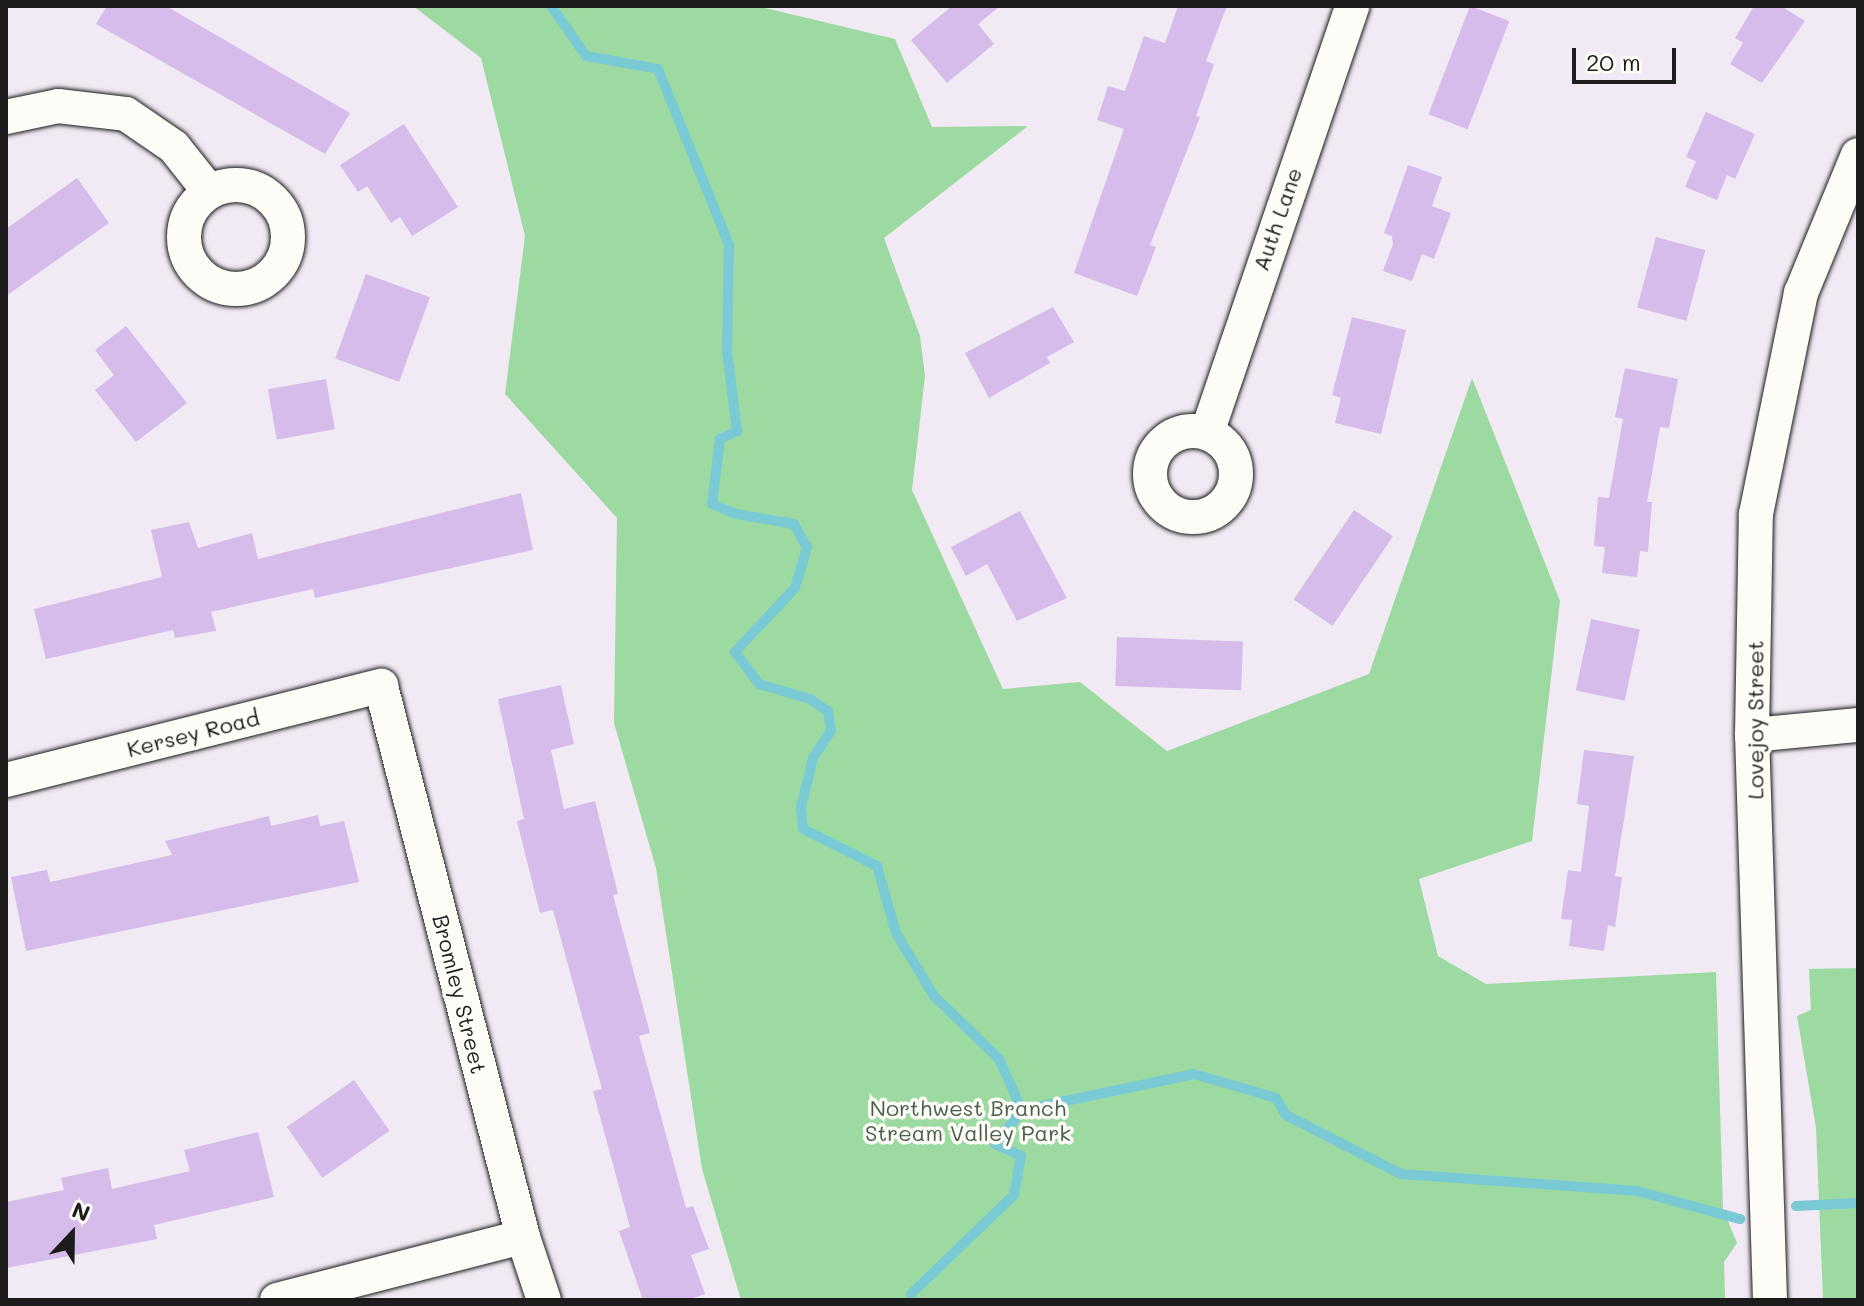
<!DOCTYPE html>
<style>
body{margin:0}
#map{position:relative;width:1864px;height:1306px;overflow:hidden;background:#f1e9f3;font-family:Mali,sans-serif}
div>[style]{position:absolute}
.green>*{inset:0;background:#9ddaa1}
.stream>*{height:10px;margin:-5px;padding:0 5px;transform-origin:5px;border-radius:5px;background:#7acad5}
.building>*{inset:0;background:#d5bceb;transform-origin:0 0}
.roads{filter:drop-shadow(0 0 2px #1c1c1c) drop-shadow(0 0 2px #1c1c1c)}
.minor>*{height:34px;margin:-17px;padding:0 17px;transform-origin:17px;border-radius:17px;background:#fdfcf7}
.minor>.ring{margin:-17px;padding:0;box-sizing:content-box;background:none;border:34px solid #fdfcf7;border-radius:50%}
span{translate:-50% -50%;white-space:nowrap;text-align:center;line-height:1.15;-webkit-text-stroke:7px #fdfcf7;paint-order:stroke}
.street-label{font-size:22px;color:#1c1c1c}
.park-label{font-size:22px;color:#495e4b}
.frame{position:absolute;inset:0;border:8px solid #1c1c1c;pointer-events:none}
.north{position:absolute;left:32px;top:1194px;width:80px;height:80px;-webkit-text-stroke:6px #fdfcf7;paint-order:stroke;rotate:22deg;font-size:22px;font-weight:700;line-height:32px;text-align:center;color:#1c1c1c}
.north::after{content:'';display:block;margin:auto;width:28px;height:36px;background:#1c1c1c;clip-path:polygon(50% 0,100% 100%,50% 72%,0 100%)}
.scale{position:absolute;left:1572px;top:48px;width:104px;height:36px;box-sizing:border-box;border:4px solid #1c1c1c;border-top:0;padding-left:10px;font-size:24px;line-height:28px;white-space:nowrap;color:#1c1c1c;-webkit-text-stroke:6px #fdfcf7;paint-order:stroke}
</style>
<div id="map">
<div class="green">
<div style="clip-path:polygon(413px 6px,757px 6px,895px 39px,932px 127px,1028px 126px,884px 238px,920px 336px,925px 376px,912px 490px,1003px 689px,1080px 682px,1167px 751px,1369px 674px,1472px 378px,1560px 601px,1532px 841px,1419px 879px,1438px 956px,1486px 984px,1716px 972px,1723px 1209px,1737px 1243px,1724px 1262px,1725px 1298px,741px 1300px,702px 1169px,656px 868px,614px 723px,617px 518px,505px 394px,525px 236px,481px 58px)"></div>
<div style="clip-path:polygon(1858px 968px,1858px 1298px,1823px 1299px,1816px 1128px,1797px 1016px,1811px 1010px,1809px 969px)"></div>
</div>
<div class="stream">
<div style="left:551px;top:6px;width:61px;rotate:55deg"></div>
<div style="left:586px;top:56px;width:73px;rotate:10.2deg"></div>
<div style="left:658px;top:69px;width:190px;rotate:68deg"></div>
<div style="left:729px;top:245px;width:106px;rotate:91.1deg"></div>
<div style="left:727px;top:351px;width:81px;rotate:82.9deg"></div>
<div style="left:737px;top:431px;width:19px;rotate:155deg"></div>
<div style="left:720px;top:439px;width:65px;rotate:97deg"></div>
<div style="left:712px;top:504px;width:26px;rotate:23deg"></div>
<div style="left:736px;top:514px;width:59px;rotate:9.8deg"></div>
<div style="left:794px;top:524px;width:26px;rotate:61deg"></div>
<div style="left:807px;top:547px;width:43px;rotate:106.3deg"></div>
<div style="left:795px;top:588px;width:88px;rotate:133.2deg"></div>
<div style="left:735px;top:652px;width:40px;rotate:53deg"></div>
<div style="left:759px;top:684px;width:53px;rotate:16.4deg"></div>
<div style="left:810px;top:699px;width:22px;rotate:34deg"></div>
<div style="left:828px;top:711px;width:20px;rotate:81deg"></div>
<div style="left:831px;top:731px;width:32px;rotate:124deg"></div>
<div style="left:813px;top:758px;width:51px;rotate:103.5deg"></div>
<div style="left:801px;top:808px;width:21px;rotate:85deg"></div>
<div style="left:803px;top:829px;width:83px;rotate:26.6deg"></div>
<div style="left:877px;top:866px;width:70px;rotate:74.2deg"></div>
<div style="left:896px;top:933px;width:74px;rotate:58.9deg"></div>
<div style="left:934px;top:996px;width:91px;rotate:44.1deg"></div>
<div style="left:999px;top:1059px;width:56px;rotate:65.7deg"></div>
<div style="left:1022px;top:1110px;width:176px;rotate:-11.8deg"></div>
<div style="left:1194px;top:1074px;width:85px;rotate:16.3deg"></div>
<div style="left:1276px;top:1098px;width:20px;rotate:60deg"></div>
<div style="left:1286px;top:1115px;width:129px;rotate:27.2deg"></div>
<div style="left:1401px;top:1174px;width:237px;rotate:4.1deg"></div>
<div style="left:1637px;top:1191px;width:107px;rotate:15.2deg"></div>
<div style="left:1796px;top:1206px;width:62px;rotate:-2.8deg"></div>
<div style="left:911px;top:1294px;width:143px;rotate:-43.9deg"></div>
<div style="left:1014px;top:1195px;width:40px;rotate:-80deg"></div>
<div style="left:1021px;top:1156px;width:29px;rotate:-155deg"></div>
<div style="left:995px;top:1144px;width:43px;rotate:-51.5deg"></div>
</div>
<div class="building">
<div style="clip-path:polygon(107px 6px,166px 6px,350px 113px,325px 154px,96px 24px)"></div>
<div style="clip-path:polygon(952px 6px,1000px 6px,978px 24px,994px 44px,947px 83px,911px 40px)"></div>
<div style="clip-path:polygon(1178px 6px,1227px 6px,1206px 61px,1214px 64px,1196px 116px,1200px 117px,1150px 245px,1156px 247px,1137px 296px,1074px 273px,1124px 129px,1097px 120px,1108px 86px,1125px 91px,1144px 36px,1165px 43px)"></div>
<div style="left:1470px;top:6px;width:42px;height:116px;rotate:21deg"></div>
<div style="clip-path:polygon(1754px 6px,1781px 6px,1805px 21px,1762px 83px,1730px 64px,1743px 43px,1735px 38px)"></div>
<div style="clip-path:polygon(1706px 112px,1755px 134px,1735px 179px,1727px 175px,1717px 200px,1685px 187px,1696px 161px,1686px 157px)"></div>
<div style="clip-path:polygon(404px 124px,458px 207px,412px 236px,400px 217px,391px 223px,367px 186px,358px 192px,340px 165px)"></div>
<div style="clip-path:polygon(1408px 165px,1442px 177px,1432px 206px,1451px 213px,1434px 259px,1422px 254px,1412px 281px,1383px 271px,1393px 244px,1392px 236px,1384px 233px)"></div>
<div style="clip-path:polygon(77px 178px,109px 223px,6px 296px,6px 229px)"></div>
<div style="left:1656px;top:237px;width:51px;height:73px;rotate:15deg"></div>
<div style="left:366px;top:274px;width:68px;height:90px;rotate:20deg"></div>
<div style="clip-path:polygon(1053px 307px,1074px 342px,1047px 357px,1050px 363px,989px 398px,965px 353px)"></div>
<div style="clip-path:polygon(1352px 317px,1406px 330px,1381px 434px,1335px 423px,1341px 398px,1332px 395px)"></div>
<div style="clip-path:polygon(126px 326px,187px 403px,136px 442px,95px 390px,114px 375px,95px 350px)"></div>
<div style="clip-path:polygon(1625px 368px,1678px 379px,1669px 428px,1660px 427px,1647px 502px,1652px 502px,1648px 552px,1640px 551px,1637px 577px,1602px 573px,1605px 547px,1594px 546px,1598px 497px,1609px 498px,1623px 419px,1615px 417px)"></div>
<div style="left:326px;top:379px;width:51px;height:59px;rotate:80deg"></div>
<div style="clip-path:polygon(521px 493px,533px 550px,315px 598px,313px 589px,211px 612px,216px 631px,175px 638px,173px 630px,46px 659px,34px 609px,162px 577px,151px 530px,189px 522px,198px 548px,252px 533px,258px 559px)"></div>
<div style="left:1354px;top:510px;width:47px;height:108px;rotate:34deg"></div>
<div style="clip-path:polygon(1020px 511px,1067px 598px,1017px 621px,987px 564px,966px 576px,951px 547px)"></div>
<div style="left:1591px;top:619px;width:50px;height:73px;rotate:12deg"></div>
<div style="left:1117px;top:637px;width:126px;height:49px;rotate:2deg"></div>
<div style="clip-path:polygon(561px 685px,574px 744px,551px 750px,564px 809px,595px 801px,618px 894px,613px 895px,650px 1033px,639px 1036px,686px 1208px,693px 1206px,709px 1249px,691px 1255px,705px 1294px,688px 1300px,643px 1300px,619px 1231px,630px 1227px,593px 1091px,602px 1089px,553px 910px,540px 913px,517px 821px,524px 819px,498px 699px)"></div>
<div style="clip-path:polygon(1584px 750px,1634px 756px,1615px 876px,1622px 877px,1615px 927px,1608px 925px,1604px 951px,1569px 946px,1572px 920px,1561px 919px,1568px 870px,1581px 872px,1589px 806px,1577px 804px)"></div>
<div style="clip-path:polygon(318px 815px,320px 826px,344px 821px,359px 882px,26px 951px,11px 877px,47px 870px,50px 882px,172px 855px,165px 841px,269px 816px,271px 826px)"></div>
<div style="left:354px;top:1080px;width:62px;height:82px;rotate:55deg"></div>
<div style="clip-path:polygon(258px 1132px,274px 1197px,154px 1225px,157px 1239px,6px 1268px,6px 1202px,64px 1190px,61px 1178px,108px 1168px,112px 1189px,190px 1171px,184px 1150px)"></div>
</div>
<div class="roads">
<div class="minor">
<div style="left:6px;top:117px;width:53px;rotate:-11.9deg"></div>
<div style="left:58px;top:106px;width:68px;rotate:6.7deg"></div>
<div style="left:126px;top:114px;width:58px;rotate:34.5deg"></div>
<div style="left:174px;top:147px;width:56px;rotate:51.5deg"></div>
<div class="ring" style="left:184px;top:185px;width:70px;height:70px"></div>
<div class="ring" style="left:1150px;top:431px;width:52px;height:52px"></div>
<div style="left:1207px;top:433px;width:451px;rotate:-71.2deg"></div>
<div style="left:1752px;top:735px;width:106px;rotate:-5.4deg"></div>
<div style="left:6px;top:780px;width:387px;rotate:-14.1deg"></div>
<div style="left:381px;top:686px;width:569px;rotate:75.55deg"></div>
<div style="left:523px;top:1237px;width:66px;rotate:71.6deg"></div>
<div style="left:277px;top:1300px;width:254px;rotate:-14.4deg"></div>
<div style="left:1770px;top:1300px;width:565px;rotate:-91.82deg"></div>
<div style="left:1752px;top:735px;width:221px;rotate:-89deg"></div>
<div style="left:1756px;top:514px;width:226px;rotate:-78.5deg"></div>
<div style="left:1801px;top:293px;width:149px;rotate:-67.6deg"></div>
</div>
</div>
<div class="street-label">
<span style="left:1277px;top:219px;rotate:-71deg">Auth Lane</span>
<span style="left:1755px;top:720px;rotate:-90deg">Lovejoy Street</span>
<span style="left:193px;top:733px;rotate:-14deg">Kersey Road</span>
<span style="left:460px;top:994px;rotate:76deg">Bromley Street</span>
</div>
<div class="park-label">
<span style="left:968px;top:1120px">Northwest Branch<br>Stream Valley Park</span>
</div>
<div class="frame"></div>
<div class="north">N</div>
<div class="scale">20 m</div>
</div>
